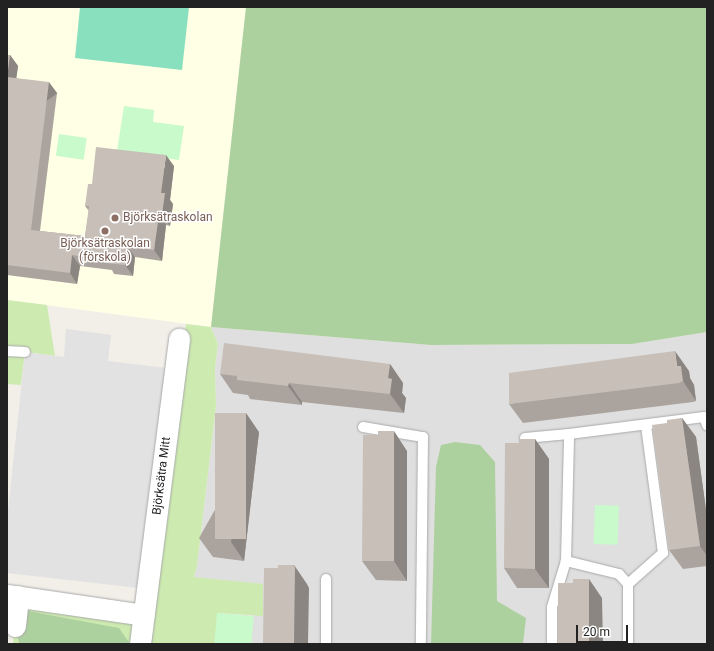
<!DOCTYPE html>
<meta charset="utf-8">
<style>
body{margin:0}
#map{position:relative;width:714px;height:651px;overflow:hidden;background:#f2efe9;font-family:Roboto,sans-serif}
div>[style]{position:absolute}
.residential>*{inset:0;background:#e0dfdf}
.education>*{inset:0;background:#ffffe5}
.grass>*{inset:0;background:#cdebb0}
.forest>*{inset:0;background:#add19e}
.park>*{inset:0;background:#c8facc;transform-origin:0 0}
.pitch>*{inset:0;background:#88e0be}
.parking>*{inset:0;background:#e2e2e2}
.roads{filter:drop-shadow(0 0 1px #a9a9a9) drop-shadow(0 0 1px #a9a9a9)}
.service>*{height:10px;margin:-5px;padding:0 5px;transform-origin:5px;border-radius:5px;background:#fff}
.minor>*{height:21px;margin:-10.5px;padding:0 10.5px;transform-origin:10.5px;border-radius:10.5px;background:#fff}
.wall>*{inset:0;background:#aba49e}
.shaded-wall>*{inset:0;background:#8b8681;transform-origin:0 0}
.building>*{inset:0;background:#c7bfb8;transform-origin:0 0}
.dots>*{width:11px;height:11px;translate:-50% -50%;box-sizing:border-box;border:2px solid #fff;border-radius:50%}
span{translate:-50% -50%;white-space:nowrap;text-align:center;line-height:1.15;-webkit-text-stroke:3px #fff;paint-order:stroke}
.education-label{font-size:12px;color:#785e54}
.left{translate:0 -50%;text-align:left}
.street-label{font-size:12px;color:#222}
.frame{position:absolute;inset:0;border:8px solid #222;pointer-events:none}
.scale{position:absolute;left:576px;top:625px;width:52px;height:18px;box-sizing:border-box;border:2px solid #222;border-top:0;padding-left:5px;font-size:12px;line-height:14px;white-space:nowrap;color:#222;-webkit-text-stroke:3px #fff;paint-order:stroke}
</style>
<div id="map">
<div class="residential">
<div style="clip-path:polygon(211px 327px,431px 345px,632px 344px,707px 332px,707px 644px,215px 644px,217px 613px,254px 616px,194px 577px,197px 566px,216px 406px,215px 368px,218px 344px)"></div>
</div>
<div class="education">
<div style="clip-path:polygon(7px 7px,246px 7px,211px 327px,7px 300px)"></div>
</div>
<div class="grass">
<div style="clip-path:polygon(7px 300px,47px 305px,55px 356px,25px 352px,21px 385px,7px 384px)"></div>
<div style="clip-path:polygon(186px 324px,211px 327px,218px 344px,215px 368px,216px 406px,197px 566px,194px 577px,263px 584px,263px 616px,218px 613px,215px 644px,146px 644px)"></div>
<div style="clip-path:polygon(7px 595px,144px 615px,130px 644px,15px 626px,19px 644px,13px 644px,14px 627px)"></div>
</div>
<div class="forest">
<div style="clip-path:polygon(246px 7px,707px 7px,707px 332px,632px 344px,431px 345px,211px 327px)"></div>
<div style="clip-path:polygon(455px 442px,480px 445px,495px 462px,497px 601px,526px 618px,523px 644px,431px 644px,436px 467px,441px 445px)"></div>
<div style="clip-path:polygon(17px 609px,119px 628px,130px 644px,19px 644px,15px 626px)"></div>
</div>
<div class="park">
<div style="clip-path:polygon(124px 106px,154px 110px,153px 122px,184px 126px,179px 160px,117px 151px)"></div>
<div style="left:59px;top:134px;width:28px;height:22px;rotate:8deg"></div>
<div style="left:595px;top:505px;width:24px;height:39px;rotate:2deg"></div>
<div style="left:217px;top:613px;width:37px;height:31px;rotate:5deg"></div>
</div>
<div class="pitch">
<div style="clip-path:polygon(80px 7px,189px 7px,182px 70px,75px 58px)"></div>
</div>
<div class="parking">
<div style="clip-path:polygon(66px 329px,111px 335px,108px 361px,175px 369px,147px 589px,7px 573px,7px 520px,25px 352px,64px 357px)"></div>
</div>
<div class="roads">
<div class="service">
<div style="left:7px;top:351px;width:18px;rotate:3deg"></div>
<div style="left:363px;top:427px;width:61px;rotate:9.5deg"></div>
<div style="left:423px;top:437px;width:207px;rotate:90.6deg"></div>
<div style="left:525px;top:438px;width:44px;rotate:-5.2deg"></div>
<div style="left:326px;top:579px;width:65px;rotate:90deg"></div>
<div style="left:628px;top:584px;width:47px;rotate:-41.5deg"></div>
<div style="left:663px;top:553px;width:129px;rotate:-97.6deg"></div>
<div style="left:552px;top:644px;width:37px;rotate:-90deg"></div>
<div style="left:552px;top:607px;width:48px;rotate:-73.1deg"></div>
<div style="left:628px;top:644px;width:60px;rotate:-90deg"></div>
<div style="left:628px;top:584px;width:13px;rotate:-132deg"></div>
<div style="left:619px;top:574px;width:55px;rotate:-166.2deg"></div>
<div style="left:566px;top:561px;width:127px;rotate:-88.6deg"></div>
<div style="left:569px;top:434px;width:136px;rotate:-7.2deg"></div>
<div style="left:704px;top:417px;width:9px;rotate:69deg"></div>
</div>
<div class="minor">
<div style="left:7px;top:595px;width:138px;rotate:8.3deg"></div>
<div style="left:15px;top:626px;width:30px;rotate:-84deg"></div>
<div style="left:140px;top:644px;width:308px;rotate:-82.7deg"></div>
</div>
</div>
<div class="wall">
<div style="clip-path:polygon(7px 55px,10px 55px,18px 66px,16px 78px,57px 93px,40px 231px,85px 236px,89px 211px,85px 206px,92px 184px,174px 166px,170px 200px,173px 204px,170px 226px,166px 225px,162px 261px,135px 257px,133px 276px,114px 274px,112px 270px,80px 266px,77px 284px,7px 275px)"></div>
<div style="clip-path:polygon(390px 364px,403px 383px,402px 393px,406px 398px,404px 413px,302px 402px,302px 405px,250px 399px,248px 395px,233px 393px,220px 374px)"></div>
<div style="clip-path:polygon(689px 371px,690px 378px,694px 385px,696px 401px,693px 402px,523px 423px,509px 404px)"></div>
<div style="clip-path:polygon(682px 418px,696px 437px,707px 517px,707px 566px,683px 569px,669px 550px,667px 423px)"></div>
<div style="clip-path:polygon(259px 432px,244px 561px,213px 557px,199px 538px)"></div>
<div style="clip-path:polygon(535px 439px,549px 459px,549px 588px,517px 588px,504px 568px,519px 443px)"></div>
<div style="clip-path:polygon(407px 451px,407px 581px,376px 580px,362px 561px)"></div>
</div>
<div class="shaded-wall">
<div style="clip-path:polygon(10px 55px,18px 66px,15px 88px,7px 77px)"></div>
<div style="left:49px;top:82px;width:14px;height:149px;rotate:54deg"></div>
<div style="clip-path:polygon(166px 155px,174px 166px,170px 200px,173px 204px,170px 226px,162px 215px,161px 193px)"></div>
<div style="clip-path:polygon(159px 214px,166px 225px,162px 261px,154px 250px)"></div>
<div style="clip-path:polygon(127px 246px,135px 257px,133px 276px,125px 265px)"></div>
<div style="clip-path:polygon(72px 255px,80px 266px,77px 284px,70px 273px)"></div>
<div style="clip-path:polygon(675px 351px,689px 371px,690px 378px,694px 385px,696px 401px,683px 381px,677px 366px)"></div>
<div style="clip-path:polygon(390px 364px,403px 383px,402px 393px,406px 398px,404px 413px,390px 394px,388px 378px)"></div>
<div style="clip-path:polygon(289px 383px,302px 402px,302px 405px,288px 386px)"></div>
<div style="clip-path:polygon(246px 413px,259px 432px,244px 561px,231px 542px)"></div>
<div style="clip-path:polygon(682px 418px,696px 437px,707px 517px,707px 556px,700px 546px)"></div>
<div style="clip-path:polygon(394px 431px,407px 451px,407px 581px,394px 561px)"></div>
<div style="clip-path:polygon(535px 439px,549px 459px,549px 588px,535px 569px)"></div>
<div style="clip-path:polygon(294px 565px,307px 584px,309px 588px,308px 644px,294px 644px)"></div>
<div style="clip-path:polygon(589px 579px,602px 598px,603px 644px,589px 644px)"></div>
</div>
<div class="building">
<div style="clip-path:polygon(7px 55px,10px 55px,7px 77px,49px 82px,31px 230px,85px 236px,89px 206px,85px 206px,88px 184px,92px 184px,96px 147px,166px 155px,161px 193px,165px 193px,162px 215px,159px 214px,154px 250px,127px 246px,125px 265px,106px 263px,107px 260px,72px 255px,70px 273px,7px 265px)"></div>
<div style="clip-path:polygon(224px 343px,390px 364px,388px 378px,392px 379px,390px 394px,289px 383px,288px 386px,237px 380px,237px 376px,220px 374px)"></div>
<div style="clip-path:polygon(675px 351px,677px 366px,681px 366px,683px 381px,679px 383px,509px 404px,509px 373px)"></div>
<div style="left:215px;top:413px;width:31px;height:126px"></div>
<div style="clip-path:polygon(682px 418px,700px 546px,669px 550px,652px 425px,667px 423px,667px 420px)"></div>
<div style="clip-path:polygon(378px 431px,394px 431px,394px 561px,362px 561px,363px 435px,378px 435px)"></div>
<div style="clip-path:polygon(519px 439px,535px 439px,535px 569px,504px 568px,505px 443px,519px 443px)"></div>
<div style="clip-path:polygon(278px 565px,294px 565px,295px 568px,294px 644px,263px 644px,264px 568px,278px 568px)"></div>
<div style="clip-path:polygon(573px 579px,589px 579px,589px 644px,558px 644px,558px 583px,573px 583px)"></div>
</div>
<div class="dots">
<div style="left:115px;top:218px;background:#8d6e63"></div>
<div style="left:105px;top:231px;background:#8d6e63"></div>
</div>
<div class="education-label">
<span class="left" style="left:123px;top:218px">Björksätraskolan</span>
<span style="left:105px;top:251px">Björksätraskolan<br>(förskola)</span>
</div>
<div class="street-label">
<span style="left:162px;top:476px;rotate:-83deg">Björksätra Mitt</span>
</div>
<div class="frame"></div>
<div class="scale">20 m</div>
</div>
